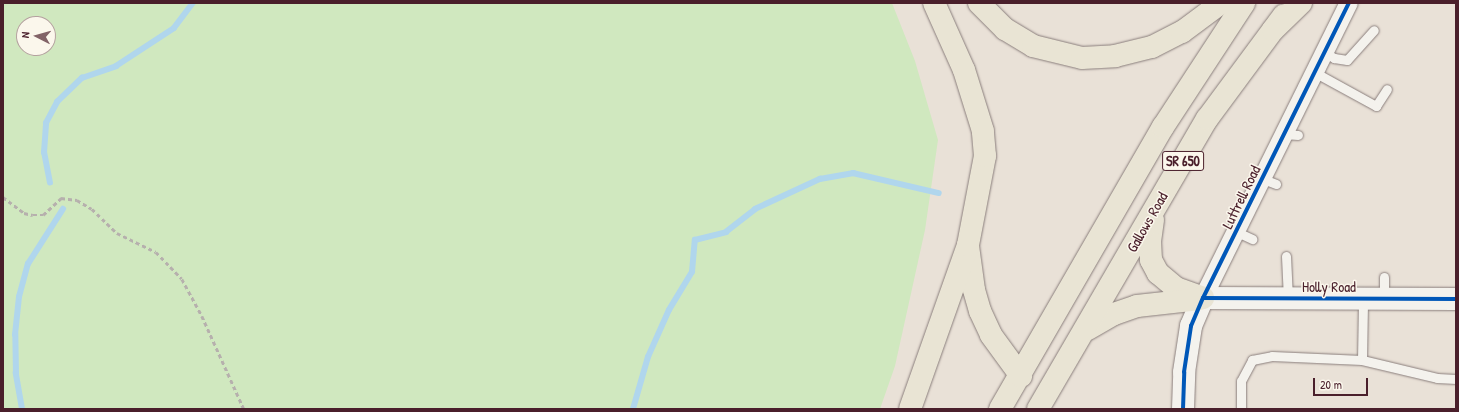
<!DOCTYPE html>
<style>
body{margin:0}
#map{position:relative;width:1459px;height:412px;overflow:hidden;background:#e9e1d7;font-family:"Patrick Hand",sans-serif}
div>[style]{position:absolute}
.green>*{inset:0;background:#d0e8bf}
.stream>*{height:5.5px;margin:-2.75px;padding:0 2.75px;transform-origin:2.75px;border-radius:2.75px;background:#b0d6ed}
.path>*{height:2.5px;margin-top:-1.25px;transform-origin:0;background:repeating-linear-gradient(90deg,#b6b0ad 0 4px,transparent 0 7px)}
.roads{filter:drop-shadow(0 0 1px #8a7e7c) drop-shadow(0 0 1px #8a7e7c)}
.service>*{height:9px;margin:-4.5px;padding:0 4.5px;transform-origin:4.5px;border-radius:4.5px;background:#f4f2ed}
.minor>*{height:18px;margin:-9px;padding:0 9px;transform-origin:9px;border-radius:9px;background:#f4f2ed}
.tertiary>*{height:22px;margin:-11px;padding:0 11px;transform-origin:11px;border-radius:11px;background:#f4f2ed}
.primary>*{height:22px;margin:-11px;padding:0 11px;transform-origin:11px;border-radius:11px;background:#e9e4d4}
.motorway>*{height:22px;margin:-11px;padding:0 11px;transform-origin:11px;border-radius:11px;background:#e9e4d4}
.cycleway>*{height:4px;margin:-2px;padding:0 2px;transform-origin:2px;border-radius:2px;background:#0057b8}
span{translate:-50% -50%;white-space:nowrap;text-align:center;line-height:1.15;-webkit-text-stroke:3px #fbf7ec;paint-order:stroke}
.shield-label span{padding:1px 3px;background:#fbf7ec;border:1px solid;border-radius:3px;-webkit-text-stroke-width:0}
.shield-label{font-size:14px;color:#4a1f2b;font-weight:700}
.street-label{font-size:15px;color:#4a1f2b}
.frame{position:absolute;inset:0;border:4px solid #4a1f2b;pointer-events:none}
.north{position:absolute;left:16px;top:16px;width:40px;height:40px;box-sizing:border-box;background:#fbf7ec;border:1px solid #b4a19f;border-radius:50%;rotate:276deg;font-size:11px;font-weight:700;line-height:16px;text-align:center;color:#4a1f2b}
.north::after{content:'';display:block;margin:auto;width:14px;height:18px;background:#826367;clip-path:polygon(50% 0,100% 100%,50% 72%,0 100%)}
.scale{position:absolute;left:1313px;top:378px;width:55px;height:18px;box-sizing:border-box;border:2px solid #4a1f2b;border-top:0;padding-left:5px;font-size:12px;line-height:14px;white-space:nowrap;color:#4a1f2b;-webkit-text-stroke:3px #fbf7ec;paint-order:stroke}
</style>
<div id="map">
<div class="green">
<div style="clip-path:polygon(evenodd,3px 3px,892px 3px,915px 61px,938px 140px,925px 230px,895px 366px,880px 409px,3px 409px,3px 3px,24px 24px,48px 24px,48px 48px,24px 48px,24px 24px)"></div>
</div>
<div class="stream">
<div style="left:50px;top:183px;width:31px;rotate:-101deg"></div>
<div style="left:44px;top:153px;width:30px;rotate:-86deg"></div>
<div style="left:46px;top:123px;width:24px;rotate:-62deg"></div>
<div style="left:57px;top:102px;width:35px;rotate:-44deg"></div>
<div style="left:82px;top:78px;width:36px;rotate:-19deg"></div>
<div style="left:116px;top:66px;width:69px;rotate:-33.2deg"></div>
<div style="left:174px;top:28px;width:31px;rotate:-53deg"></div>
<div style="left:22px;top:409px;width:36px;rotate:-100deg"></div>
<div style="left:16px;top:374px;width:39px;rotate:-91deg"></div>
<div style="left:15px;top:335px;width:38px;rotate:-84deg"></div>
<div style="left:19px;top:297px;width:34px;rotate:-75deg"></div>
<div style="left:28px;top:264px;width:65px;rotate:-57.5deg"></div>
<div style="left:633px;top:409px;width:54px;rotate:-73.9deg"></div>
<div style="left:648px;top:357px;width:51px;rotate:-65.9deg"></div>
<div style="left:669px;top:310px;width:44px;rotate:-58.8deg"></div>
<div style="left:692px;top:272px;width:32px;rotate:-85deg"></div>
<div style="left:695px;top:240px;width:32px;rotate:-14deg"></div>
<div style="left:726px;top:232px;width:37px;rotate:-38deg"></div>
<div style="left:755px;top:209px;width:72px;rotate:-24.8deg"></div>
<div style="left:820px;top:179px;width:34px;rotate:-10deg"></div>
<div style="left:853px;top:173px;width:88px;rotate:13.1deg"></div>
</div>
<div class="path">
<div style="left:3px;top:197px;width:26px;rotate:37deg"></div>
<div style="left:24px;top:213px;width:9px;rotate:13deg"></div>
<div style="left:33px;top:215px;width:10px"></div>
<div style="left:43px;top:215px;width:25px;rotate:-43deg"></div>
<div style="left:61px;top:198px;width:16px;rotate:7deg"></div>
<div style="left:77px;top:200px;width:17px;rotate:31deg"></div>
<div style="left:92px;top:209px;width:35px;rotate:44deg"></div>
<div style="left:117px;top:233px;width:43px;rotate:26deg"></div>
<div style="left:156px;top:252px;width:37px;rotate:46deg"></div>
<div style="left:182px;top:279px;width:42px;rotate:61.6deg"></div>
<div style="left:202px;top:316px;width:102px;rotate:65.7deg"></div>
</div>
<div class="roads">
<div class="service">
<div style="left:1324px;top:52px;width:12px;rotate:31deg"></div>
<div style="left:1334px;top:58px;width:13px;rotate:9deg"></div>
<div style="left:1347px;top:60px;width:40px;rotate:-48deg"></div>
<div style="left:1314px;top:72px;width:71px;rotate:28.7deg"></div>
<div style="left:1376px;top:106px;width:20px;rotate:-57deg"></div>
<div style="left:1284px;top:134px;width:14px;rotate:4deg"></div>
<div style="left:1263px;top:179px;width:14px;rotate:21deg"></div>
<div style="left:1237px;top:232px;width:17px;rotate:25deg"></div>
<div style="left:1286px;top:256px;width:43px;rotate:87.3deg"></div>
<div style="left:1384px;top:277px;width:22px;rotate:90deg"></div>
<div style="left:1362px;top:360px;width:60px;rotate:-89deg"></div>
<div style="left:1241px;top:409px;width:28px;rotate:-90deg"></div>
<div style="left:1241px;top:381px;width:24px;rotate:-62deg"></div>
<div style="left:1252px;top:360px;width:20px;rotate:-11deg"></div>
<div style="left:1272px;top:356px;width:90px;rotate:2.5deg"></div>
<div style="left:1362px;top:360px;width:77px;rotate:13.5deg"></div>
<div style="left:1437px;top:378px;width:19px;rotate:3deg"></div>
</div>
<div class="minor">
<div style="left:1203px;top:298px;width:329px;rotate:-63.7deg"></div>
</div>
<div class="tertiary">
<div style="left:1183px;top:409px;width:37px;rotate:-88deg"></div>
<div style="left:1184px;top:372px;width:47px;rotate:-81.3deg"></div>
<div style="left:1191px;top:326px;width:30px;rotate:-67deg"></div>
<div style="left:1203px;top:298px;width:253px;rotate:0.2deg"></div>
</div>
<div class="primary">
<div style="left:1153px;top:220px;width:21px;rotate:98deg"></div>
<div style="left:1150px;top:241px;width:19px;rotate:87deg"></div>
<div style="left:1151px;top:260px;width:15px;rotate:62deg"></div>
<div style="left:1158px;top:273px;width:23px;rotate:40deg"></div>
<div style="left:1176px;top:288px;width:29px;rotate:20deg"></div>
<div style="left:1088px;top:329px;width:30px;rotate:-30deg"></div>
<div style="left:1114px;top:314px;width:24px;rotate:-19deg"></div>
<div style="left:1137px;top:306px;width:63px;rotate:-6.3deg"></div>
<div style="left:1000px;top:409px;width:326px;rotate:-60deg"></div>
<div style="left:1163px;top:127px;width:148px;rotate:-56.8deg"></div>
<div style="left:1038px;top:409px;width:336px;rotate:-59.8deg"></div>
<div style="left:1207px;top:119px;width:129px;rotate:-53.5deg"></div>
</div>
<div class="motorway">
<div style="left:979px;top:3px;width:37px;rotate:45deg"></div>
<div style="left:1005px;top:29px;width:33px;rotate:31deg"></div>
<div style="left:1033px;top:46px;width:50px;rotate:13.8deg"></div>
<div style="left:1082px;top:58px;width:33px;rotate:-3deg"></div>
<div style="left:1115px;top:56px;width:38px;rotate:-14deg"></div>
<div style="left:1152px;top:47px;width:34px;rotate:-27deg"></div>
<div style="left:1182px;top:32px;width:49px;rotate:-36.6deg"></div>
<div style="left:1273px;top:30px;width:39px;rotate:-44deg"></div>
<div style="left:968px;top:246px;width:44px;rotate:82.2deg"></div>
<div style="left:974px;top:290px;width:22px;rotate:74deg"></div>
<div style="left:980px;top:311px;width:26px;rotate:65deg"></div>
<div style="left:991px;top:335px;width:51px;rotate:53.8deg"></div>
<div style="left:910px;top:409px;width:174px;rotate:-70.5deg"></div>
<div style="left:968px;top:245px;width:91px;rotate:-79.2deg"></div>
<div style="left:985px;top:156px;width:25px;rotate:-95deg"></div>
<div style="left:983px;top:131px;width:64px;rotate:-107.3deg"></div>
<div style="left:964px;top:70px;width:73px;rotate:-114.1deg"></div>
</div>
</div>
<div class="cycleway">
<div style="left:1203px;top:298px;width:253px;rotate:0.2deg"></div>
<div style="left:1183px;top:409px;width:37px;rotate:-88deg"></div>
<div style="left:1184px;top:372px;width:47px;rotate:-81.3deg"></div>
<div style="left:1191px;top:326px;width:30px;rotate:-67deg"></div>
<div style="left:1203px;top:298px;width:329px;rotate:-63.7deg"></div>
</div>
<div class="shield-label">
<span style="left:1183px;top:161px">SR 650</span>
</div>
<div class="street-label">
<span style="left:1241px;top:197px;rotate:-64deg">Luttrell Road</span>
<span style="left:1147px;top:222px;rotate:-60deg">Gallows Road</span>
<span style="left:1329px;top:287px">Holly Road</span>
</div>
<div class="frame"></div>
<div class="north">N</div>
<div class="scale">20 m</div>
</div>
